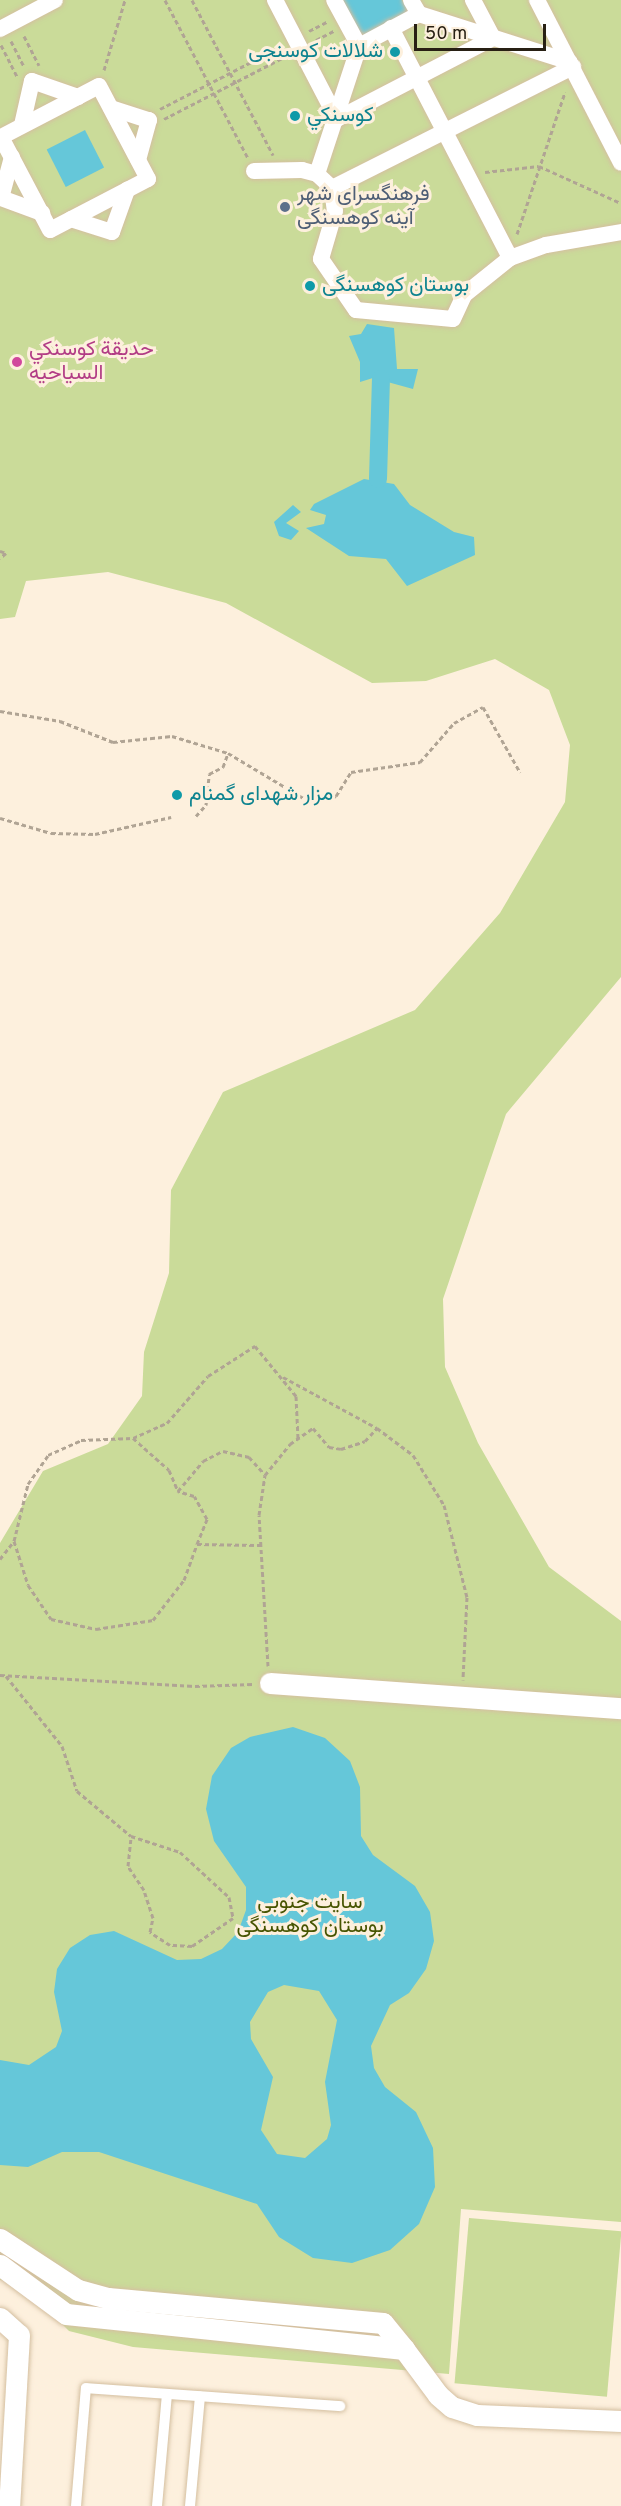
<!DOCTYPE html>
<meta charset="utf-8">
<style>
body{margin:0}
#map{position:relative;width:621px;height:2506px;overflow:hidden;background:#fdf0dd;font-family:Overpass,Vazirmatn,sans-serif}
div>[style]{position:absolute}
.green>*{inset:0;background:#cadb99;transform-origin:0 0}
.water>*{inset:0;background:#65c7d9;transform-origin:0 0}
.canal>*{height:18px;margin:-9px;padding:0 9px;transform-origin:9px;border-radius:9px;background:#65c7d9}
.path>*{height:3px;margin-top:-1.5px;transform-origin:0;background:repeating-linear-gradient(90deg,#b0a494 0 4.5px,transparent 0 7.5px)}
.roads{filter:drop-shadow(0 0 2px #d4bfa0) drop-shadow(0 0 2px #d4bfa0)}
.service>*{height:10px;margin:-5px;padding:0 5px;transform-origin:5px;border-radius:5px;background:#fff}
.pedestrian>*{height:16px;margin:-8px;padding:0 8px;transform-origin:8px;border-radius:8px;background:#fff}
.minor>*{height:21px;margin:-10.5px;padding:0 10.5px;transform-origin:10.5px;border-radius:10.5px;background:#fff}
.dots>*{width:16px;height:16px;translate:-50% -50%;box-sizing:border-box;border:3px solid #fdf0dd;border-radius:50%}
span{translate:-50% -50%;white-space:nowrap;text-align:center;line-height:1.15;-webkit-text-stroke:6px #fdf0dd;paint-order:stroke}
.culture-label{font-size:21px;color:#0d838f}
.right{translate:-100% -50%;text-align:right}
.left{translate:0 -50%;text-align:left}
.service-label{font-size:21px;color:#4e5e75}
.hotel-label{font-size:21px;color:#b23c85}
.park-label{font-size:21px;color:#465400}
.scale{position:absolute;left:414px;top:24px;width:132px;height:27px;box-sizing:border-box;border:3px solid #282014;border-top:0;padding-left:8px;font-size:18px;line-height:21px;white-space:nowrap;color:#282014;-webkit-text-stroke:4px #fdf0dd;paint-order:stroke}
</style>
<div id="map">
<div class="green">
<div style="clip-path:polygon(0 0,621px 0,621px 977px,506px 1114px,443px 1299px,445px 1367px,478px 1443px,549px 1567px,621px 1621px,621px 2222px,461px 2209px,449px 2374px,133px 2347px,69px 2331px,20px 2282px,0 2280px,0 1543px,43px 1471px,108px 1444px,142px 1396px,144px 1352px,169px 1273px,171px 1190px,223px 1092px,415px 1010px,500px 913px,565px 802px,570px 745px,549px 690px,495px 659px,426px 681px,372px 683px,226px 603px,108px 572px,26px 581px,15px 617px,0 619px)"></div>
<div style="left:469px;top:2218px;width:153px;height:166px;rotate:5deg"></div>
</div>
<div class="water">
<div style="clip-path:polygon(343px 0,402px 0,409px 12px,362px 37px)"></div>
<div style="left:85px;top:130px;width:42px;height:43px;rotate:63deg"></div>
<div style="clip-path:polygon(367px 324px,394px 328px,397px 369px,418px 369px,413px 389px,373px 378px,360px 382px,360px 362px,349px 336px,361px 334px)"></div>
<div style="clip-path:polygon(364px 479px,394px 484px,410px 505px,454px 532px,474px 537px,475px 555px,407px 586px,386px 559px,349px 556px,306px 528px,324px 524px,326px 515px,310px 510px,314px 504px)"></div>
<div style="clip-path:polygon(293px 505px,301px 512px,286px 523px,299px 531px,291px 540px,279px 536px,274px 522px)"></div>
<div style="clip-path:polygon(evenodd,293px 1727px,325px 1738px,350px 1761px,360px 1787px,361px 1836px,373px 1855px,415px 1886px,430px 1912px,434px 1941px,426px 1969px,409px 1993px,390px 2005px,371px 2046px,374px 2068px,385px 2087px,416px 2112px,433px 2148px,435px 2187px,419px 2224px,390px 2250px,352px 2263px,313px 2258px,279px 2237px,257px 2204px,99px 2152px,62px 2152px,28px 2167px,0 2165px,0 2060px,29px 2065px,56px 2047px,62px 2031px,54px 1992px,57px 1969px,70px 1948px,90px 1935px,114px 1931px,177px 1960px,201px 1959px,222px 1949px,238px 1932px,246px 1910px,246px 1887px,214px 1841px,206px 1809px,212px 1776px,231px 1748px,250px 1737px,293px 1727px,284px 1985px,319px 1991px,337px 2020px,325px 2082px,331px 2125px,327px 2139px,305px 2158px,277px 2154px,261px 2130px,273px 2077px,251px 2039px,250px 2022px,268px 1992px,284px 1985px)"></div>
</div>
<div class="canal">
<div style="left:378px;top:479px;width:100px;rotate:-88.3deg"></div>
</div>
<div class="path">
<div style="left:165px;top:0;width:178px;rotate:62.3deg"></div>
<div style="left:192px;top:0;width:175px;rotate:62.4deg"></div>
<div style="left:309px;top:31px;width:20px;rotate:-27deg"></div>
<div style="left:24px;top:36px;width:33px;rotate:63deg"></div>
<div style="left:316px;top:40px;width:20px;rotate:-27deg"></div>
<div style="left:11px;top:41px;width:29px;rotate:63deg"></div>
<div style="left:1px;top:45px;width:35px;rotate:63deg"></div>
<div style="left:104px;top:70px;width:73px;rotate:-73.3deg"></div>
<div style="left:160px;top:109px;width:137px;rotate:-27.3deg"></div>
<div style="left:164px;top:119px;width:137px;rotate:-27.3deg"></div>
<div style="left:485px;top:172px;width:54px;rotate:-6.3deg"></div>
<div style="left:539px;top:166px;width:90px;rotate:24.3deg"></div>
<div style="left:517px;top:234px;width:150px;rotate:-71.3deg"></div>
<div style="left:0;top:551px;width:6px;rotate:18deg"></div>
<div style="left:6px;top:553px;width:8px;rotate:140deg"></div>
<div style="left:0;top:711px;width:61px;rotate:9.5deg"></div>
<div style="left:60px;top:721px;width:57px;rotate:21.6deg"></div>
<div style="left:113px;top:742px;width:59px;rotate:-5.8deg"></div>
<div style="left:172px;top:736px;width:59px;rotate:16.9deg"></div>
<div style="left:228px;top:753px;width:98px;rotate:30.8deg"></div>
<div style="left:312px;top:803px;width:25px;rotate:-16deg"></div>
<div style="left:336px;top:796px;width:28px;rotate:-58deg"></div>
<div style="left:351px;top:772px;width:70px;rotate:-8.2deg"></div>
<div style="left:420px;top:762px;width:52px;rotate:-48.9deg"></div>
<div style="left:454px;top:723px;width:33px;rotate:-29deg"></div>
<div style="left:483px;top:707px;width:75px;rotate:60.4deg"></div>
<div style="left:196px;top:816px;width:15px;rotate:-48deg"></div>
<div style="left:206px;top:805px;width:31px;rotate:-84deg"></div>
<div style="left:209px;top:774px;width:16px;rotate:-27deg"></div>
<div style="left:223px;top:767px;width:15px;rotate:-70deg"></div>
<div style="left:0;top:818px;width:53px;rotate:16.4deg"></div>
<div style="left:51px;top:833px;width:44px;rotate:1.3deg"></div>
<div style="left:95px;top:834px;width:78px;rotate:-12.6deg"></div>
<div style="left:283px;top:1377px;width:107px;rotate:28.5deg"></div>
<div style="left:133px;top:1438px;width:37px;rotate:-24deg"></div>
<div style="left:167px;top:1423px;width:62px;rotate:-48.9deg"></div>
<div style="left:208px;top:1376px;width:56px;rotate:-32.6deg"></div>
<div style="left:255px;top:1346px;width:65px;rotate:50.6deg"></div>
<div style="left:296px;top:1396px;width:43px;rotate:87.3deg"></div>
<div style="left:14px;top:1541px;width:59px;rotate:-76.2deg"></div>
<div style="left:28px;top:1484px;width:35px;rotate:-55deg"></div>
<div style="left:48px;top:1455px;width:36px;rotate:-24deg"></div>
<div style="left:81px;top:1440px;width:52px;rotate:-2.2deg"></div>
<div style="left:133px;top:1438px;width:48px;rotate:41.6deg"></div>
<div style="left:169px;top:1470px;width:23px;rotate:67deg"></div>
<div style="left:197px;top:1544px;width:27px;rotate:-68deg"></div>
<div style="left:207px;top:1519px;width:26px;rotate:-119deg"></div>
<div style="left:194px;top:1496px;width:17px;rotate:-163deg"></div>
<div style="left:178px;top:1491px;width:39px;rotate:-50deg"></div>
<div style="left:203px;top:1461px;width:22px;rotate:-27deg"></div>
<div style="left:223px;top:1451px;width:27px;rotate:13deg"></div>
<div style="left:249px;top:1457px;width:24px;rotate:48deg"></div>
<div style="left:0;top:1559px;width:23px;rotate:-52deg"></div>
<div style="left:14px;top:1541px;width:46px;rotate:72.3deg"></div>
<div style="left:28px;top:1585px;width:41px;rotate:55.9deg"></div>
<div style="left:51px;top:1619px;width:46px;rotate:12.5deg"></div>
<div style="left:96px;top:1629px;width:58px;rotate:-9deg"></div>
<div style="left:153px;top:1620px;width:51px;rotate:-52.2deg"></div>
<div style="left:184px;top:1580px;width:38px;rotate:-70deg"></div>
<div style="left:197px;top:1544px;width:64px;rotate:0.9deg"></div>
<div style="left:268px;top:1666px;width:151px;rotate:-93.4deg"></div>
<div style="left:259px;top:1515px;width:40px;rotate:-81.5deg"></div>
<div style="left:265px;top:1475px;width:40px;rotate:-51deg"></div>
<div style="left:290px;top:1444px;width:28px;rotate:-35deg"></div>
<div style="left:313px;top:1428px;width:25px;rotate:50deg"></div>
<div style="left:329px;top:1447px;width:12px;rotate:9deg"></div>
<div style="left:341px;top:1449px;width:25px;rotate:-18deg"></div>
<div style="left:365px;top:1441px;width:18px;rotate:-47deg"></div>
<div style="left:377px;top:1428px;width:45px;rotate:36.9deg"></div>
<div style="left:413px;top:1455px;width:59px;rotate:58.2deg"></div>
<div style="left:444px;top:1505px;width:95px;rotate:76deg"></div>
<div style="left:467px;top:1597px;width:83px;rotate:92.8deg"></div>
<div style="left:0;top:1675px;width:195px;rotate:3.2deg"></div>
<div style="left:195px;top:1686px;width:58px;rotate:-2deg"></div>
<div style="left:6px;top:1676px;width:90px;rotate:51.3deg"></div>
<div style="left:62px;top:1746px;width:47px;rotate:71.6deg"></div>
<div style="left:77px;top:1791px;width:70px;rotate:39.8deg"></div>
<div style="left:131px;top:1836px;width:52px;rotate:18.1deg"></div>
<div style="left:180px;top:1852px;width:67px;rotate:42.6deg"></div>
<div style="left:229px;top:1897px;width:21px;rotate:79deg"></div>
<div style="left:233px;top:1918px;width:50px;rotate:145.7deg"></div>
<div style="left:192px;top:1946px;width:22px;rotate:-177deg"></div>
<div style="left:170px;top:1945px;width:24px;rotate:-147deg"></div>
<div style="left:150px;top:1932px;width:14px;rotate:-78deg"></div>
<div style="left:153px;top:1918px;width:29px;rotate:-108deg"></div>
<div style="left:144px;top:1890px;width:29px;rotate:-124deg"></div>
<div style="left:128px;top:1866px;width:30px;rotate:-84deg"></div>
</div>
<div class="roads">
<div class="service">
<div style="left:76px;top:2506px;width:118px;rotate:-85.2deg"></div>
<div style="left:86px;top:2388px;width:255px;rotate:4.1deg"></div>
<div style="left:157px;top:2506px;width:112px;rotate:-84.9deg"></div>
<div style="left:190px;top:2506px;width:110px;rotate:-84.8deg"></div>
</div>
<div class="pedestrian">
<div style="left:275px;top:0;width:134px;rotate:62.5deg"></div>
<div style="left:337px;top:119px;width:176px;rotate:-27.4deg"></div>
<div style="left:493px;top:38px;width:43px;rotate:-117.8deg"></div>
<div style="left:537px;top:0;width:183px;rotate:62.7deg"></div>
<div style="left:419px;top:14px;width:158px;rotate:17.6deg"></div>
<div style="left:391px;top:28px;width:259px;rotate:62.6deg"></div>
<div style="left:0;top:29px;width:62px;rotate:-27.8deg"></div>
<div style="left:359px;top:46px;width:68px;rotate:-28.1deg"></div>
<div style="left:419px;top:14px;width:16px;rotate:-120deg"></div>
<div style="left:99px;top:86px;width:105px;rotate:62.2deg"></div>
<div style="left:148px;top:179px;width:110px;rotate:152.5deg"></div>
<div style="left:50px;top:230px;width:105px;rotate:-117.8deg"></div>
<div style="left:1px;top:137px;width:110px;rotate:-27.5deg"></div>
<div style="left:111px;top:108px;width:40px;rotate:18deg"></div>
<div style="left:149px;top:120px;width:41px;rotate:105.4deg"></div>
<div style="left:22px;top:125px;width:45px;rotate:-77.2deg"></div>
<div style="left:32px;top:81px;width:49px;rotate:19.2deg"></div>
<div style="left:12px;top:157px;width:42px;rotate:105deg"></div>
<div style="left:1px;top:198px;width:44px;rotate:20.1deg"></div>
<div style="left:254px;top:171px;width:48px;rotate:-1.2deg"></div>
<div style="left:302px;top:170px;width:16px;rotate:15deg"></div>
<div style="left:317px;top:174px;width:21px;rotate:43deg"></div>
<div style="left:332px;top:188px;width:23px;rotate:83deg"></div>
<div style="left:335px;top:211px;width:50px;rotate:106.3deg"></div>
<div style="left:321px;top:259px;width:62px;rotate:55.5deg"></div>
<div style="left:356px;top:310px;width:97px;rotate:5.3deg"></div>
<div style="left:453px;top:319px;width:26px;rotate:-65deg"></div>
<div style="left:464px;top:295px;width:59px;rotate:-38.8deg"></div>
<div style="left:510px;top:258px;width:38px;rotate:-20deg"></div>
<div style="left:546px;top:245px;width:76px;rotate:-9.8deg"></div>
<div style="left:317px;top:174px;width:135px;rotate:-71.8deg"></div>
<div style="left:359px;top:46px;width:52px;rotate:-118.5deg"></div>
<div style="left:332px;top:188px;width:270px;rotate:-26.7deg"></div>
<div style="left:71px;top:219px;width:43px;rotate:17.6deg"></div>
<div style="left:112px;top:232px;width:45px;rotate:-70.3deg"></div>
</div>
<div class="minor">
<div style="left:270px;top:1683px;width:352px;rotate:4.1deg"></div>
<div style="left:0;top:2239px;width:93px;rotate:33.2deg"></div>
<div style="left:78px;top:2290px;width:31px;rotate:15deg"></div>
<div style="left:108px;top:2298px;width:276px;rotate:5.2deg"></div>
<div style="left:383px;top:2323px;width:33px;rotate:51deg"></div>
<div style="left:0;top:2265px;width:82px;rotate:36.6deg"></div>
<div style="left:66px;top:2314px;width:340px;rotate:5.9deg"></div>
<div style="left:404px;top:2349px;width:57px;rotate:53.5deg"></div>
<div style="left:438px;top:2395px;width:18px;rotate:41deg"></div>
<div style="left:452px;top:2407px;width:26px;rotate:18deg"></div>
<div style="left:477px;top:2415px;width:144px;rotate:2.4deg"></div>
<div style="left:0;top:2318px;width:25px;rotate:42deg"></div>
<div style="left:19px;top:2335px;width:171px;rotate:93.3deg"></div>
</div>
</div>
<div class="dots">
<div style="left:395px;top:52px;background:#0f9aa8"></div>
<div style="left:295px;top:116px;background:#0f9aa8"></div>
<div style="left:285px;top:207px;background:#5c6f8a"></div>
<div style="left:310px;top:286px;background:#0f9aa8"></div>
<div style="left:17px;top:362px;background:#d1479c"></div>
<div style="left:177px;top:795px;background:#0f9aa8"></div>
</div>
<div class="culture-label">
<span class="right" style="left:383px;top:52px">شلالات کوسنجی</span>
<span class="left" style="left:307px;top:116px">كوسنكي</span>
<span class="left" style="left:322px;top:286px">بوستان کوهسنگی</span>
<span class="left" style="left:189px;top:795px">مزار شهدای گمنام</span>
</div>
<div class="service-label">
<span class="left" style="left:297px;top:207px">فرهنگسرای شهر<br>آینه کوهسنگی</span>
</div>
<div class="hotel-label">
<span class="left" style="left:29px;top:362px">حديقة كوسنكي<br>السياحيه</span>
</div>
<div class="park-label">
<span style="left:310px;top:1915px">سایت جنوبی<br>بوستان کوهسنگی</span>
</div>
<div class="scale">50 m</div>
</div>
